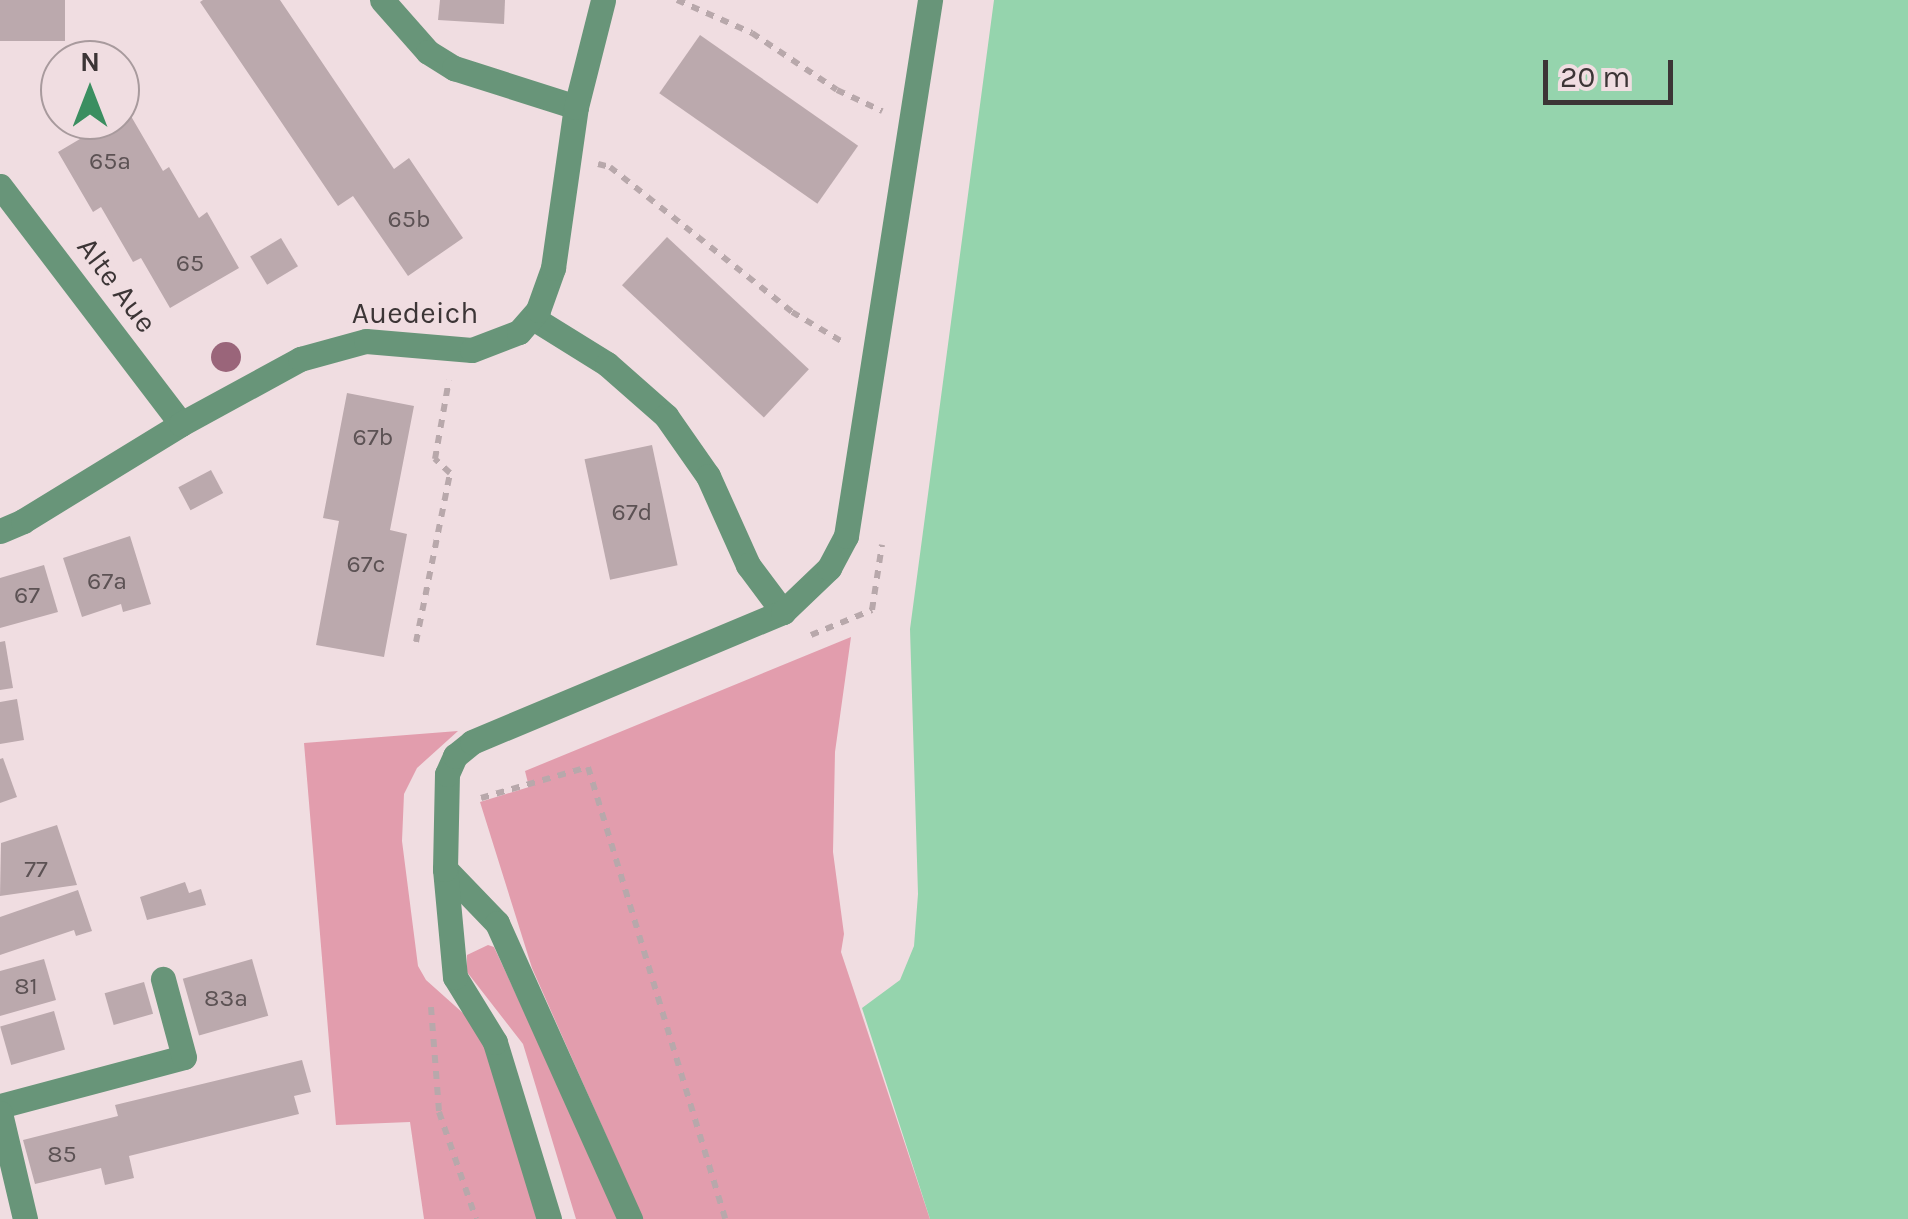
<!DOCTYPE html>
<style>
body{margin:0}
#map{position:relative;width:1908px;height:1219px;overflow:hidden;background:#f0dde1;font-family:Karla,sans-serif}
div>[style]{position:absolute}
.green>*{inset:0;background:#e29dad}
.water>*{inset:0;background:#95d4ad}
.building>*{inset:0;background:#bba9ad;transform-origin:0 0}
.path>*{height:6px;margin-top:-3px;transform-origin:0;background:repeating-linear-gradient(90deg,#b8a8ab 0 8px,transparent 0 16px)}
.minor>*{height:25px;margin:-12.5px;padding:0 12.5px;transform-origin:12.5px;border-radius:12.5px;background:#689579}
.trees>*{width:30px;height:30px;margin:-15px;border-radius:50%;background:#9a657a}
span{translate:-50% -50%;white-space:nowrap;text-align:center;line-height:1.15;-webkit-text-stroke:10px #f0dde1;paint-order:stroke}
.number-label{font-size:25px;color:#5c5254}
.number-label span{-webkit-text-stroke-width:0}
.street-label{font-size:30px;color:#3c3536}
.north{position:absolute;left:40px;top:40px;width:100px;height:100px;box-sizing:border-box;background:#f0dde1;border:2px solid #a89a9d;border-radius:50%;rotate:0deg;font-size:28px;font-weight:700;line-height:40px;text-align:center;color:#3c3536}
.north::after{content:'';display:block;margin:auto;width:35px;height:45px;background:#3b8e60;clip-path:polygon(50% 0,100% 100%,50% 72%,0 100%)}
.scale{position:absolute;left:1543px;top:60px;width:130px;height:45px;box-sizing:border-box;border:5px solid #3c3536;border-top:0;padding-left:12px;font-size:30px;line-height:35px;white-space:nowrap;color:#3c3536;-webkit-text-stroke:8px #f0dde1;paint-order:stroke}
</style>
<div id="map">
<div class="green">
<div style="clip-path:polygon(851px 637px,835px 752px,833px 852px,844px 934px,841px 952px,930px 1219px,643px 1219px,532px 968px,480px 802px,529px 787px,525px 771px)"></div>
<div style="clip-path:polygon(458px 731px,417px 768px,404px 794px,402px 841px,418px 966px,426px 980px,473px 1022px,488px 1050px,540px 1219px,424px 1219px,410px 1122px,336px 1125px,304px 743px)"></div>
<div style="clip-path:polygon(488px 945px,494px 947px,621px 1219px,576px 1219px,523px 1044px,467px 972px,467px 955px)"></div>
</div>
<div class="water">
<div style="clip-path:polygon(994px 0,1908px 0,1908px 1219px,930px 1219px,862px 1008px,900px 980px,914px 946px,918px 894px,910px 629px)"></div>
</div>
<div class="building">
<div style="left:0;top:0;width:65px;height:41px"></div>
<div style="clip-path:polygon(203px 0,280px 0,394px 169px,409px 158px,463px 238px,408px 276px,353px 196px,338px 206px,200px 2px)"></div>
<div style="clip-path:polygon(440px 0,505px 0,504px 24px,438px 20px)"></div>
<div style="left:700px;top:35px;width:193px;height:71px;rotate:35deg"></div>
<div style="clip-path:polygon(128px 111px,163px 171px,169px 167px,199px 218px,207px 212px,239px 268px,170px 308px,141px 258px,133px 262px,101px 207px,93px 212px,58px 152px,112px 120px,120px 120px)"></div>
<div style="left:667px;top:237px;width:194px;height:66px;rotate:43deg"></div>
<div style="left:281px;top:238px;width:33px;height:36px;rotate:59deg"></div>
<div style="clip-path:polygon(347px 393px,414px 406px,390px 530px,407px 534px,384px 657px,316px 645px,339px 521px,323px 518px)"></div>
<div style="left:652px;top:445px;width:123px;height:69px;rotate:78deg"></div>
<div style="left:211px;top:470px;width:26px;height:37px;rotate:62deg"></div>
<div style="clip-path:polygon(130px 536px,151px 604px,123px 612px,121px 604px,82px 617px,63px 558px)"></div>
<div style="clip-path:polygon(44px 565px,58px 612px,0 628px,0 578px)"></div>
<div style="clip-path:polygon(5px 641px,13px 688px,0 690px,0 642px)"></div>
<div style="clip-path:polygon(17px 699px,24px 740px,0 744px,0 702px)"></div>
<div style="clip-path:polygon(3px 758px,17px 797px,0 803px,0 759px)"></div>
<div style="clip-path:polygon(57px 825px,77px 885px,0 896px,1px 843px)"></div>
<div style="clip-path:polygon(185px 882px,189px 893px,201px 889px,206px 905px,147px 920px,140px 897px)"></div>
<div style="clip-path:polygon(78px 890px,92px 931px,76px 936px,74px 930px,0 955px,0 917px)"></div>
<div style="clip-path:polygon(44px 959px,56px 1000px,0 1016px,0 971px)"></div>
<div style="left:252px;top:959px;width:59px;height:72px;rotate:74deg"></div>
<div style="left:144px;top:982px;width:33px;height:41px;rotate:74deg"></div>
<div style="left:54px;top:1011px;width:40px;height:56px;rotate:74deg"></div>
<div style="clip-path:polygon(302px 1060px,311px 1092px,294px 1096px,299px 1114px,129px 1156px,134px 1178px,105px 1185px,101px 1168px,35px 1184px,23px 1140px,118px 1116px,115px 1105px)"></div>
</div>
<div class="path">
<div style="left:677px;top:0;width:82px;rotate:23.7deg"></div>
<div style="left:752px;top:33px;width:102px;rotate:33.8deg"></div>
<div style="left:837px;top:90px;width:50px;rotate:25deg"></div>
<div style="left:598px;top:164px;width:12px;rotate:14deg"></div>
<div style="left:610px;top:167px;width:233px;rotate:38.5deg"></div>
<div style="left:792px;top:312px;width:57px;rotate:30.6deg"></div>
<div style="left:811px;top:635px;width:66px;rotate:-22.3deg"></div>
<div style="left:872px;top:610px;width:66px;rotate:-81.3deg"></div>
<div style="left:416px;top:642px;width:172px;rotate:-78.6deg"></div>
<div style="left:450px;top:473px;width:21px;rotate:-137deg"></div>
<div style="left:435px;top:459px;width:80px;rotate:-80deg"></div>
<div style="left:481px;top:798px;width:111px;rotate:-16.2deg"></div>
<div style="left:588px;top:767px;width:472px;rotate:73.1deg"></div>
<div style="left:431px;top:1007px;width:105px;rotate:85.6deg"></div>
<div style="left:439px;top:1112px;width:113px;rotate:70.9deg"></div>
</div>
<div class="minor">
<div style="left:382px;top:0;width:69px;rotate:48.5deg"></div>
<div style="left:428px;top:52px;width:31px;rotate:32deg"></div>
<div style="left:454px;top:68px;width:128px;rotate:17.7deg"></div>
<div style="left:0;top:186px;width:299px;rotate:52.7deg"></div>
<div style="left:533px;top:318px;width:87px;rotate:31.9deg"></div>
<div style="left:607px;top:364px;width:79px;rotate:41.4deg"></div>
<div style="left:666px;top:416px;width:73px;rotate:55deg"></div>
<div style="left:708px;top:476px;width:98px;rotate:65.8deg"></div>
<div style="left:748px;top:565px;width:59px;rotate:53.3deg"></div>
<div style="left:0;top:531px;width:25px;rotate:-23deg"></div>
<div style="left:23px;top:521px;width:185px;rotate:-31.5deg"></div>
<div style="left:181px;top:424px;width:136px;rotate:-28.6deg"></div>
<div style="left:300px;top:359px;width:68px;rotate:-15.3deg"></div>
<div style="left:366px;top:341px;width:106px;rotate:4.9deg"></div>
<div style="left:472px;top:350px;width:50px;rotate:-21deg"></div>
<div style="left:519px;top:332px;width:29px;rotate:-49deg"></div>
<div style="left:538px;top:310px;width:45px;rotate:-70.3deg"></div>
<div style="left:553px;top:268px;width:163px;rotate:-81.9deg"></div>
<div style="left:576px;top:107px;width:110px;rotate:-75.8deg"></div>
<div style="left:445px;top:869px;width:75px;rotate:46.1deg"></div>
<div style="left:497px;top:923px;width:325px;rotate:65.8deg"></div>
<div style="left:0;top:1106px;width:190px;rotate:-14.9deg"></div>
<div style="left:184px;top:1057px;width:81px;rotate:-105.1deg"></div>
<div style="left:0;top:1113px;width:109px;rotate:76.7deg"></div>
<div style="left:549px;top:1219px;width:185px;rotate:-107deg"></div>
<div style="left:495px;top:1042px;width:76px;rotate:-121.6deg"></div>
<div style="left:455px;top:977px;width:108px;rotate:-95.3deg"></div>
<div style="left:445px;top:869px;width:95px;rotate:-88.8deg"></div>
<div style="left:447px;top:774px;width:20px;rotate:-66deg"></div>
<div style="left:455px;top:756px;width:22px;rotate:-39deg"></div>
<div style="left:472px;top:742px;width:337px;rotate:-22.7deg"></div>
<div style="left:783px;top:612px;width:64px;rotate:-43.7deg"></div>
<div style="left:829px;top:568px;width:36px;rotate:-62deg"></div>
<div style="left:846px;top:536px;width:543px;rotate:-81.09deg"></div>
</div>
<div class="trees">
<div style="left:226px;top:357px"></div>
</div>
<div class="number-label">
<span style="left:110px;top:161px">65a</span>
<span style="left:409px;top:219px">65b</span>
<span style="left:190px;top:263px">65</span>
<span style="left:373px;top:437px">67b</span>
<span style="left:632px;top:512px">67d</span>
<span style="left:366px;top:564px">67c</span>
<span style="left:107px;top:581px">67a</span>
<span style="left:27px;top:595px">67</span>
<span style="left:36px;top:869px">77</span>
<span style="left:26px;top:986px">81</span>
<span style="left:226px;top:998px">83a</span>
<span style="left:62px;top:1154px">85</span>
</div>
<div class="street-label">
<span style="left:117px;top:285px;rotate:53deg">Alte Aue</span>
<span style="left:415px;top:313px">Auedeich</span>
</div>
<div class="north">N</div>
<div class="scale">20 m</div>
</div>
